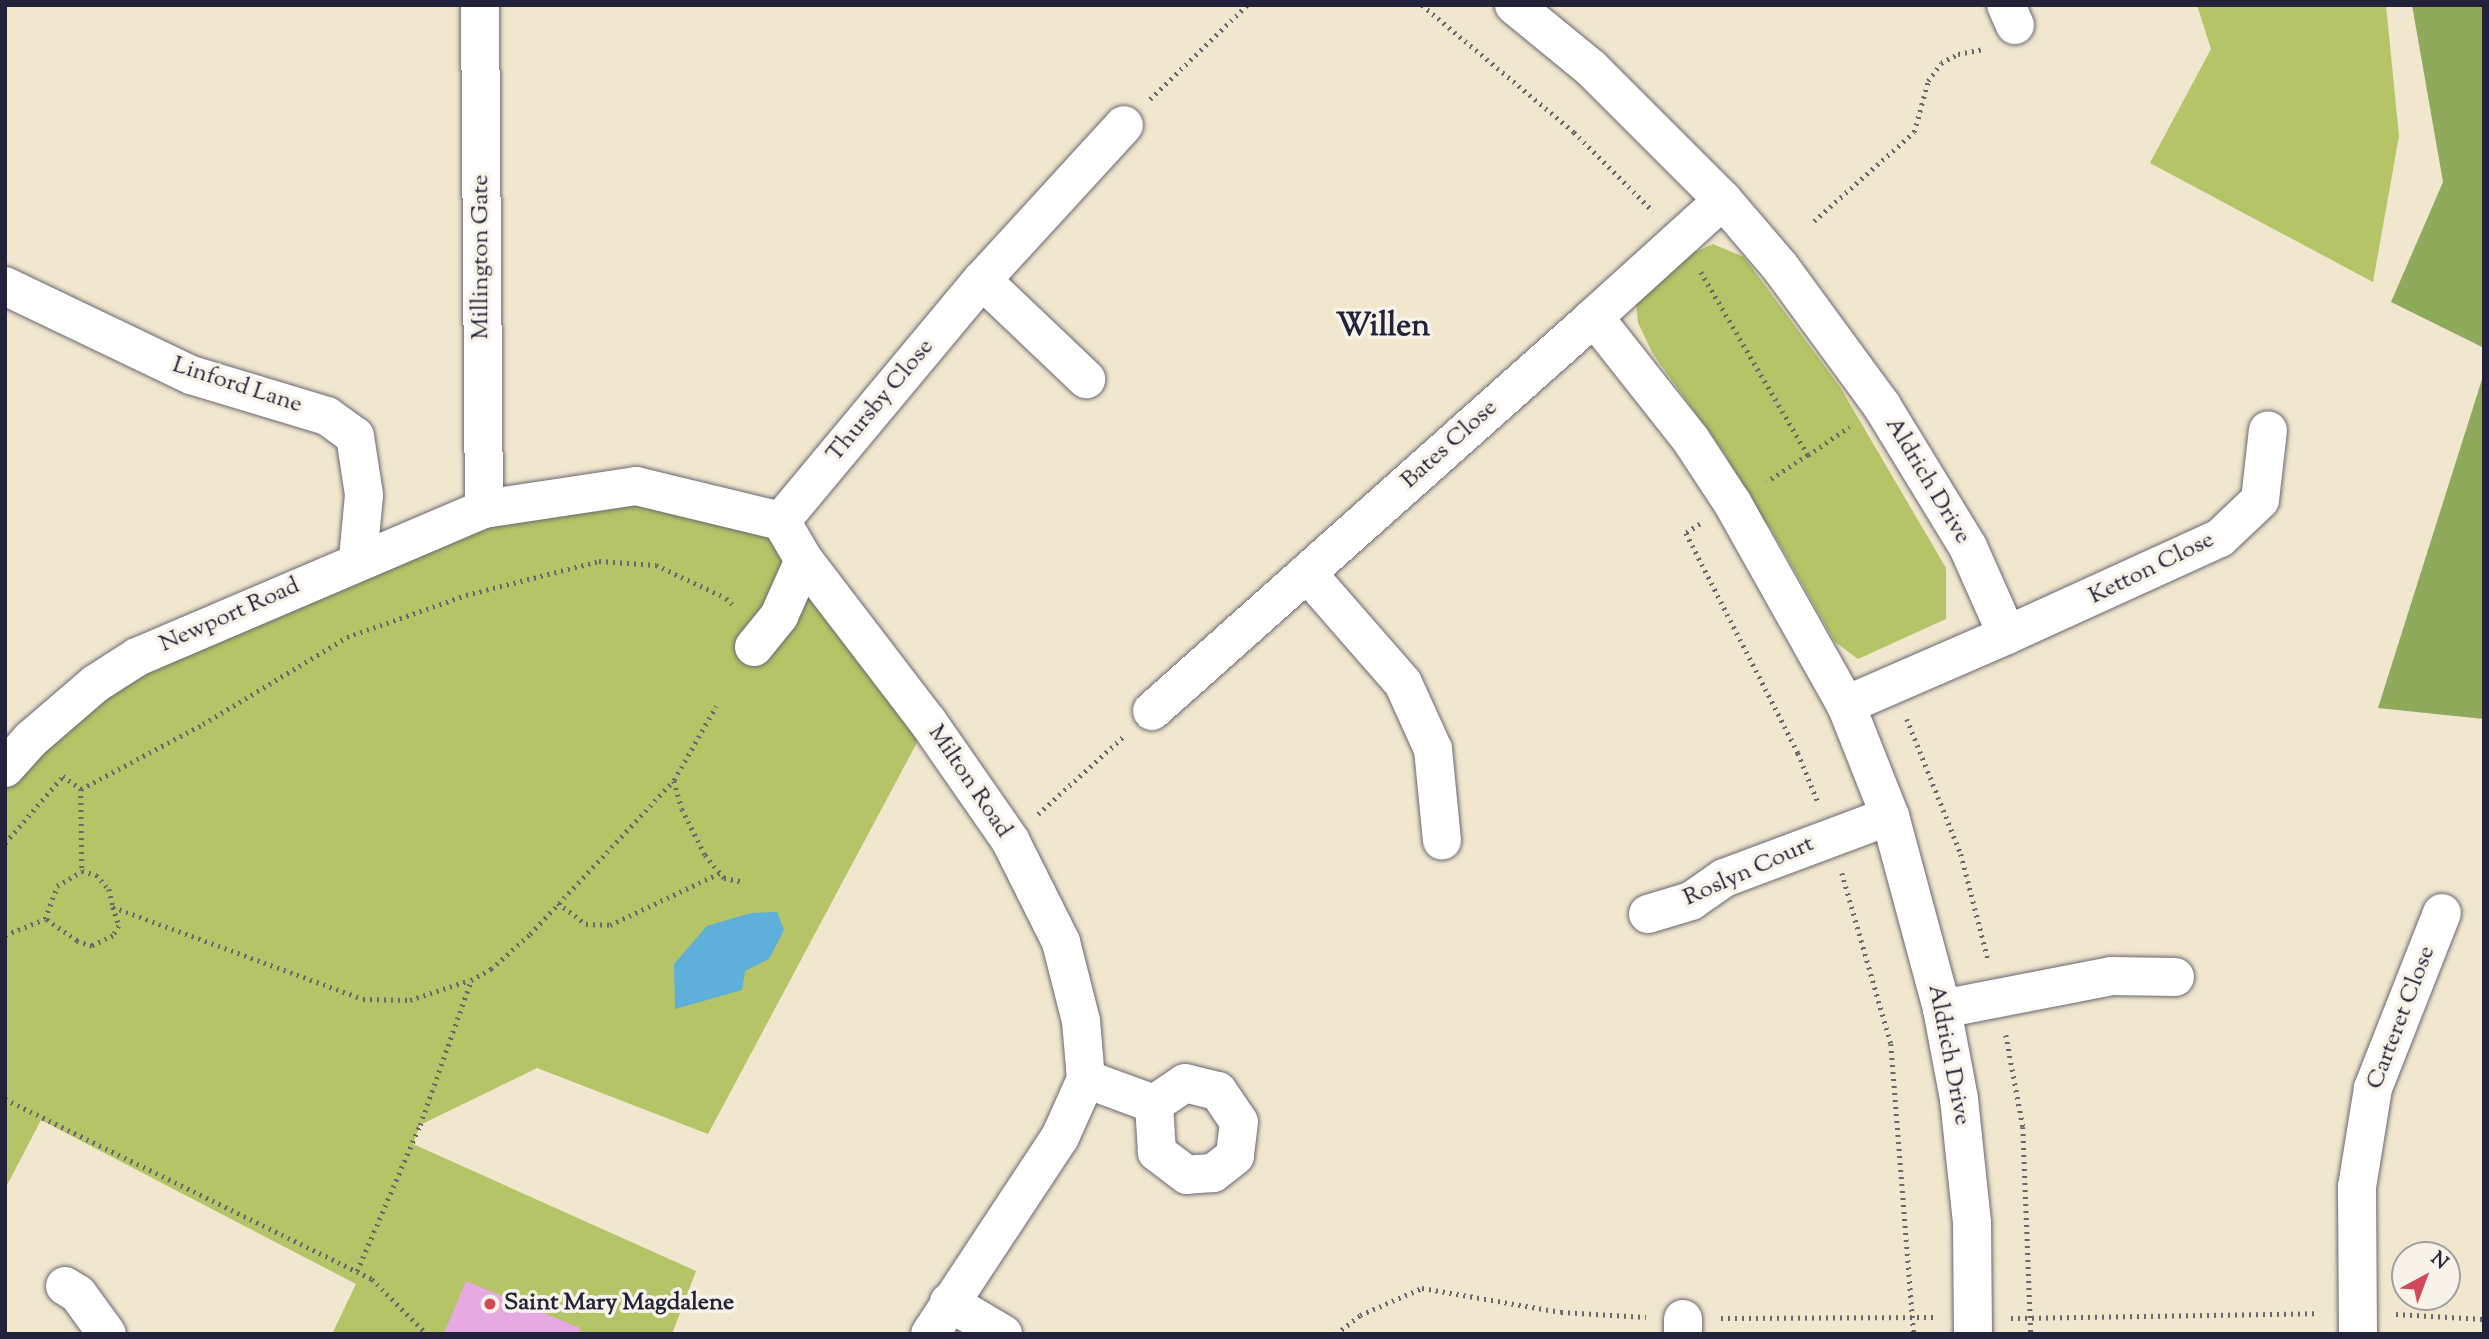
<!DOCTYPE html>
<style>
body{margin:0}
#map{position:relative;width:2489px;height:1339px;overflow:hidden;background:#f1e7cf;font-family:"Sorts Mill Goudy",serif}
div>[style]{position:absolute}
.green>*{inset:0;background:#b4c466}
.forest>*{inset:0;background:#8faa5b}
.water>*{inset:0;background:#5eafd9}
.building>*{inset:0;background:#e6a9e1}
.path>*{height:4.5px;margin-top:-2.25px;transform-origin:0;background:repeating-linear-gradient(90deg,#6a676f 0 2px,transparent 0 7px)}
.roads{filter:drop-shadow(0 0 2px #6a676f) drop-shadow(0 0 2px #6a676f)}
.minor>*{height:38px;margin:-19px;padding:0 19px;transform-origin:19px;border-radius:19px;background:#fff}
.dots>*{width:19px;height:19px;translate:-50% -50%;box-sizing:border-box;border:4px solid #f7f3e8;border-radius:50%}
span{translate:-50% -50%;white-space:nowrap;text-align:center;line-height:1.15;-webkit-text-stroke:7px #f7f3e8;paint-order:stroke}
.street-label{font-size:24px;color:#22223b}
.poi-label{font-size:24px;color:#22223b;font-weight:700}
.left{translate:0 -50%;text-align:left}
.district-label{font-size:32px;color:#22223b;font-weight:700}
.frame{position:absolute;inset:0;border:7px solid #22223b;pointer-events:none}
.north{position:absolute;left:2391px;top:1241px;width:70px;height:70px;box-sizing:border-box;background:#f7f3e8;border:2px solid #a29fa3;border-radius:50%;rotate:41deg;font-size:19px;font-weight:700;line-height:28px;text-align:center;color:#22223b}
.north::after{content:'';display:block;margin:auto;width:24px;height:32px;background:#d1495b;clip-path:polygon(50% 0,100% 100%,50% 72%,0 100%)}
</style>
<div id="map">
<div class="green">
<div style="clip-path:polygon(2197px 5px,2386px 5px,2399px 136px,2373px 282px,2150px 163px,2211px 49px)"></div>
<div style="clip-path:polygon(1713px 244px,1744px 257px,1840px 387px,1946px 568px,1946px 619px,1858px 659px,1835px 642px,1771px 529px,1744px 494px,1725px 454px,1653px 354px,1638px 323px,1636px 301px,1675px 261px)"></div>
<div style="clip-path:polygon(636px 486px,781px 521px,928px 722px,708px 1134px,537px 1068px,420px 1125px,413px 1144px,696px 1271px,672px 1334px,332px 1334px,356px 1284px,41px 1120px,5px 1189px,5px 768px,95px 684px,358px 559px)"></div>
</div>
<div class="forest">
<div style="clip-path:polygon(2412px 5px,2484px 5px,2484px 348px,2391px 302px,2443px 182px)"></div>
<div style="clip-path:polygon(2484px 373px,2484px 719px,2378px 708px)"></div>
</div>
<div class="water">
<div style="clip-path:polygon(777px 912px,784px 930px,769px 959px,745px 971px,742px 990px,675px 1009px,674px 964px,707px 926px,751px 913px)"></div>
</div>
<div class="building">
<div style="clip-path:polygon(466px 1281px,580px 1328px,579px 1334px,444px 1333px)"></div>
</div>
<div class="path">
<div style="left:1422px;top:5px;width:198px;rotate:39.9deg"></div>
<div style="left:1574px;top:132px;width:112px;rotate:45deg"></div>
<div style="left:1150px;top:99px;width:135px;rotate:-44.1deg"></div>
<div style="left:1814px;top:221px;width:134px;rotate:-41.7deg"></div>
<div style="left:1914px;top:132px;width:53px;rotate:-74.6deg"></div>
<div style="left:1928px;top:81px;width:22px;rotate:-54deg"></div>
<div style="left:1941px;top:63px;width:19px;rotate:-28deg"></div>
<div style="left:1958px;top:54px;width:26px;rotate:-11deg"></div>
<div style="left:1701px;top:272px;width:212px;rotate:59.7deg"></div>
<div style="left:1808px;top:455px;width:49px;rotate:146.6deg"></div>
<div style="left:1808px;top:455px;width:50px;rotate:-34.3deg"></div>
<div style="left:1700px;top:524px;width:17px;rotate:147deg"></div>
<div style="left:1686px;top:533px;width:247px;rotate:63deg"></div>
<div style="left:1798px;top:753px;width:53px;rotate:67.8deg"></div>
<div style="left:1907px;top:719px;width:145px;rotate:68.2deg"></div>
<div style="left:1961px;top:854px;width:108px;rotate:75.6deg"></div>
<div style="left:674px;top:781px;width:29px;rotate:74deg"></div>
<div style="left:682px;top:809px;width:51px;rotate:63.4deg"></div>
<div style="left:705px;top:855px;width:30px;rotate:50deg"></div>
<div style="left:724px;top:878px;width:20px;rotate:11deg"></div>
<div style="left:81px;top:789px;width:82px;rotate:89.3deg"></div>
<div style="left:1038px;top:814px;width:118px;rotate:-42.2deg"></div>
<div style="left:5px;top:843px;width:89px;rotate:-49.1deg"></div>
<div style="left:63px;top:776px;width:22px;rotate:36deg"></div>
<div style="left:81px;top:789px;width:138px;rotate:-28deg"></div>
<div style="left:203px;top:724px;width:168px;rotate:-31.1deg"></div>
<div style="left:347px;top:637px;width:126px;rotate:-19.4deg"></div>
<div style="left:466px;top:595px;width:137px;rotate:-14.3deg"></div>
<div style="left:599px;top:561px;width:57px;rotate:4deg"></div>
<div style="left:656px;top:565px;width:77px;rotate:25.2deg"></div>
<div style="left:726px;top:598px;width:13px;rotate:45deg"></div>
<div style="left:1842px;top:873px;width:178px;rotate:74deg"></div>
<div style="left:1891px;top:1044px;width:291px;rotate:85.5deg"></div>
<div style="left:558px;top:903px;width:35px;rotate:37deg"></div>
<div style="left:586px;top:924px;width:24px;rotate:2deg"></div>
<div style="left:610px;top:925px;width:122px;rotate:-25.3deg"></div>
<div style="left:113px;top:907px;width:20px;rotate:72deg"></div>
<div style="left:119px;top:926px;width:12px;rotate:121deg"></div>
<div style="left:113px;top:936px;width:23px;rotate:155deg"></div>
<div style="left:92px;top:946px;width:16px;rotate:-162deg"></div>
<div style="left:77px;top:941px;width:39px;rotate:-145deg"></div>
<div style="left:45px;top:919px;width:35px;rotate:-70deg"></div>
<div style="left:57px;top:886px;width:29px;rotate:-31deg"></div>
<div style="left:82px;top:871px;width:15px;rotate:16deg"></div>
<div style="left:96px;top:875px;width:19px;rotate:47deg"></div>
<div style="left:109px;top:889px;width:18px;rotate:77deg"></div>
<div style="left:113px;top:907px;width:266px;rotate:20.2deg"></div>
<div style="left:363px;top:999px;width:47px;rotate:1.2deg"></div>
<div style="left:410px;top:1000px;width:63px;rotate:-18.4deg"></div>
<div style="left:5px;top:935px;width:43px;rotate:-21.8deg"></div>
<div style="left:2006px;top:1035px;width:94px;rotate:79.5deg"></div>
<div style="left:2023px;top:1127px;width:207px;rotate:87.8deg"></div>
<div style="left:5px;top:1099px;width:409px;rotate:26.1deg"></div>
<div style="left:372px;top:1279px;width:78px;rotate:45deg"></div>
<div style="left:357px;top:1271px;width:159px;rotate:-66.7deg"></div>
<div style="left:420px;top:1125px;width:154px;rotate:-70.6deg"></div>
<div style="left:471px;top:980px;width:23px;rotate:-29deg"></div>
<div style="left:491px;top:969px;width:52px;rotate:-41.9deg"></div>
<div style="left:530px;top:934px;width:211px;rotate:-46.9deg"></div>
<div style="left:674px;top:780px;width:85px;rotate:-60.4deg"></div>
<div style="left:2396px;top:1314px;width:88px;rotate:3.3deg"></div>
<div style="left:1721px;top:1318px;width:212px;rotate:-0.3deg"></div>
<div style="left:2011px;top:1318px;width:306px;rotate:-0.9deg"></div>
<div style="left:1336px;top:1334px;width:31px;rotate:-38deg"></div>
<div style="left:1360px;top:1315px;width:68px;rotate:-23.5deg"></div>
<div style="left:1422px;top:1288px;width:141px;rotate:9.8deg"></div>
<div style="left:1561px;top:1312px;width:85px;rotate:3.4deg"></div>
</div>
<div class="roads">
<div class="minor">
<div style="left:480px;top:5px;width:504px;rotate:89.55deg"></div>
<div style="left:1514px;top:5px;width:99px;rotate:39.3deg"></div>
<div style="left:1591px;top:68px;width:187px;rotate:45deg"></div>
<div style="left:1723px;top:200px;width:174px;rotate:137.8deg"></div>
<div style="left:1594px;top:317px;width:157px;rotate:51.7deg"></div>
<div style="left:1691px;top:440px;width:77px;rotate:56.7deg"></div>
<div style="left:1733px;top:504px;width:231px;rotate:60.7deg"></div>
<div style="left:1846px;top:705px;width:119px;rotate:68.4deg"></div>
<div style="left:1890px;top:816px;width:200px;rotate:74.9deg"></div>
<div style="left:1942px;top:1009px;width:92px;rotate:79.3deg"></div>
<div style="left:1959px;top:1099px;width:125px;rotate:84deg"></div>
<div style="left:1972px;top:1223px;width:111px;rotate:89.5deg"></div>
<div style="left:2006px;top:5px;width:22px;rotate:66deg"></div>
<div style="left:1723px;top:200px;width:89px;rotate:49.5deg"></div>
<div style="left:1781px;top:268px;width:171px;rotate:53.8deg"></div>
<div style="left:1882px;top:406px;width:165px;rotate:58.6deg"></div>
<div style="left:1968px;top:547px;width:96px;rotate:66.1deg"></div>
<div style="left:2007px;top:635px;width:176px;rotate:156.5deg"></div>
<div style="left:982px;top:280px;width:144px;rotate:43.6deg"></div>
<div style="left:5px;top:286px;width:206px;rotate:25.6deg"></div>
<div style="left:191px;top:375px;width:142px;rotate:16.8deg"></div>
<div style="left:327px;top:416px;width:34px;rotate:36deg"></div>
<div style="left:355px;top:436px;width:60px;rotate:81.3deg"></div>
<div style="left:364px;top:495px;width:64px;rotate:95.4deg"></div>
<div style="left:781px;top:521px;width:314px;rotate:-50.2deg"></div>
<div style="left:982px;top:280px;width:210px;rotate:-47.5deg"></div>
<div style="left:1307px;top:573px;width:146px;rotate:48.9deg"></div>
<div style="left:1403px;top:683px;width:72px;rotate:65.6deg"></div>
<div style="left:1433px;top:749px;width:92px;rotate:84.4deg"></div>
<div style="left:2007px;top:635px;width:234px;rotate:-24.5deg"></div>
<div style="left:2220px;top:538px;width:55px;rotate:-43.5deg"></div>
<div style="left:2260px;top:500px;width:70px;rotate:-83.5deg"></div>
<div style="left:754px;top:647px;width:40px;rotate:-51deg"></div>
<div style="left:779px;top:616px;width:61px;rotate:-65.9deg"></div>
<div style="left:1152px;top:711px;width:592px;rotate:-41.71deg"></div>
<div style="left:5px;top:768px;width:38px;rotate:-48deg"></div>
<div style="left:30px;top:740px;width:86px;rotate:-40.7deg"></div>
<div style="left:95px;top:684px;width:50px;rotate:-32.7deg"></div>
<div style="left:137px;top:657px;width:377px;rotate:-23.1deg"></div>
<div style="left:484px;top:509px;width:154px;rotate:-8.6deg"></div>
<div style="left:636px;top:486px;width:149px;rotate:13.6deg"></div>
<div style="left:781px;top:521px;width:45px;rotate:59.5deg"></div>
<div style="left:804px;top:560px;width:204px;rotate:52.6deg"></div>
<div style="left:928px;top:722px;width:144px;rotate:55.2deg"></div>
<div style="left:1010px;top:840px;width:114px;rotate:63.4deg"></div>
<div style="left:1061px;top:942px;width:81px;rotate:75.8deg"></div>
<div style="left:1081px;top:1021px;width:58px;rotate:85.1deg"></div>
<div style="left:1086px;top:1079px;width:64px;rotate:114.1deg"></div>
<div style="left:1060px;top:1137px;width:236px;rotate:123.4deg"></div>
<div style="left:1648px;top:914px;width:45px;rotate:-16.8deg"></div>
<div style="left:1691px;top:901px;width:40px;rotate:-34.9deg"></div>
<div style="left:1724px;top:878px;width:177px;rotate:-20.5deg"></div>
<div style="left:1942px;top:1009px;width:173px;rotate:-11deg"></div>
<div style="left:2112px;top:976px;width:63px;rotate:0.9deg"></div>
<div style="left:1086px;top:1079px;width:72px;rotate:20.2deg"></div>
<div style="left:1154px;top:1104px;width:37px;rotate:-34deg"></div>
<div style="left:1185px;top:1083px;width:34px;rotate:14deg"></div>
<div style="left:1218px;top:1091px;width:37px;rotate:56deg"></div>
<div style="left:1239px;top:1122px;width:34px;rotate:97deg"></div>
<div style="left:1235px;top:1156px;width:28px;rotate:142deg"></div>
<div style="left:1213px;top:1173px;width:26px;rotate:176deg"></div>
<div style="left:1187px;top:1175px;width:38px;rotate:-143deg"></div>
<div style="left:1157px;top:1152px;width:48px;rotate:-93.6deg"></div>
<div style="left:65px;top:1286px;width:15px;rotate:32deg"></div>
<div style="left:78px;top:1294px;width:49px;rotate:54.1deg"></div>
<div style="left:949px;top:1302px;width:63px;rotate:30.7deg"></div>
<div style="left:1683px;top:1319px;width:15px;rotate:90deg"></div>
<div style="left:2358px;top:1334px;width:147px;rotate:-90.4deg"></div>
<div style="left:2357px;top:1187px;width:100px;rotate:-80.8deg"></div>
<div style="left:2373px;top:1088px;width:188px;rotate:-68.5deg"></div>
</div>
</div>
<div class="dots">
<div style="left:490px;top:1304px;background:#d1495b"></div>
</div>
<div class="street-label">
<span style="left:482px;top:257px;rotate:-90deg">Millington Gate</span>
<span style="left:237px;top:386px;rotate:18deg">Linford Lane</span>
<span style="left:881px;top:401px;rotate:-50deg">Thursby Close</span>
<span style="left:1450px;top:445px;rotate:-42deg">Bates Close</span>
<span style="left:1927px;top:481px;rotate:59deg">Aldrich Drive</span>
<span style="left:2152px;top:569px;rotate:-26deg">Ketton Close</span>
<span style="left:230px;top:616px;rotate:-24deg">Newport Road</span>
<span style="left:969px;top:782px;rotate:56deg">Milton Road</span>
<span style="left:1749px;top:872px;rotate:-24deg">Roslyn Court</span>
<span style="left:2402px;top:1018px;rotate:-69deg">Carteret Close</span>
<span style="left:1948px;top:1055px;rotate:79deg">Aldrich Drive</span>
</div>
<div class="poi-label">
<span class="left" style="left:504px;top:1304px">Saint Mary Magdalene</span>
</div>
<div class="district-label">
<span style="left:1383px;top:327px">Willen</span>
</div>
<div class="frame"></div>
<div class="north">N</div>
</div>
